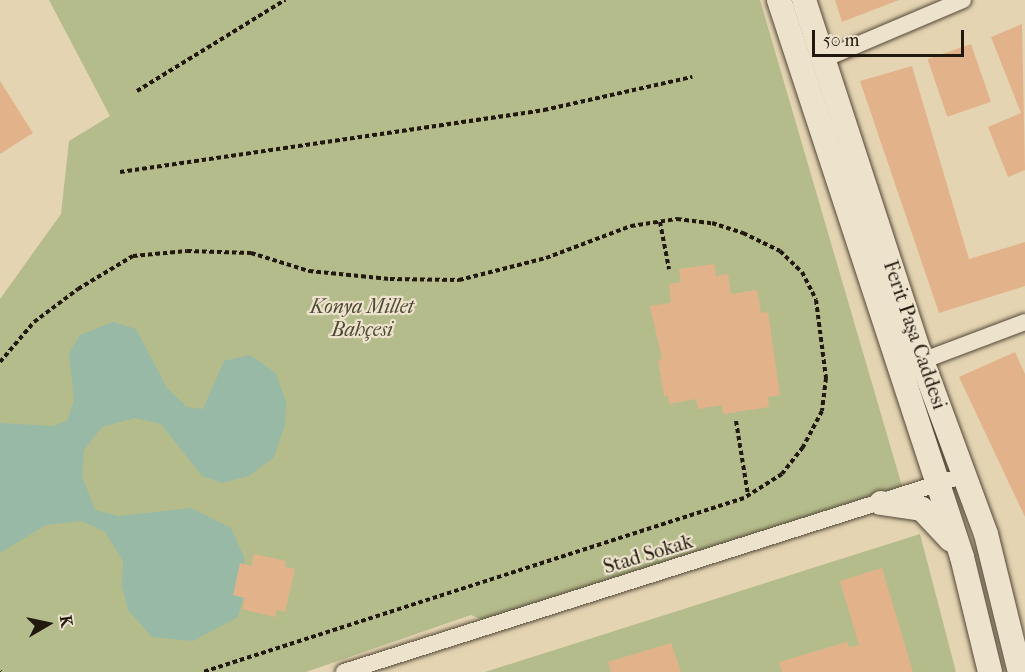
<!DOCTYPE html>
<meta charset="utf-8">
<style>
body{margin:0}
#map{position:relative;width:1025px;height:672px;overflow:hidden;background:#e4d4b2;font-family:"IM FELL French Canon",serif}
div>[style]{position:absolute}
.green>*{inset:0;background:#b5bc8c}
.water>*{inset:0;background:#97b9a6}
.building>*{inset:0;background:#e2b38b;transform-origin:0 0}
.path>*{height:4px;margin-top:-2px;transform-origin:0;background:repeating-linear-gradient(90deg,#21180e 0 4.5px,transparent 0 7.5px)}
.roads{filter:drop-shadow(0 0 2px #524737) drop-shadow(0 0 2px #524737)}
.minor>*{height:16px;margin:-8px;padding:0 8px;transform-origin:8px;border-radius:8px;background:#ede3cd}
.secondary>*{height:24px;margin:-12px;padding:0 12px;transform-origin:12px;border-radius:12px;background:#ede3cd}
span{translate:-50% -50%;white-space:nowrap;text-align:center;line-height:1.15;-webkit-text-stroke:4.5px #ede3cd;paint-order:stroke}
.park-label{font-size:20px;color:#4d4934;font-style:italic}
.street-label{font-size:20px;color:#21180e}
.north{position:absolute;left:18px;top:594px;width:60px;height:60px;-webkit-text-stroke:4px #ede3cd;paint-order:stroke;rotate:81deg;font-size:16px;font-weight:700;line-height:24px;text-align:center;color:#21180e}
.north::after{content:'';display:block;margin:auto;width:21px;height:27px;background:#21180e;clip-path:polygon(50% 0,100% 100%,50% 72%,0 100%)}
.scale{position:absolute;left:812px;top:30px;width:152px;height:27px;box-sizing:border-box;border:3px solid #21180e;border-top:0;padding-left:8px;font-size:18px;line-height:21px;white-space:nowrap;color:#21180e;-webkit-text-stroke:4px #ede3cd;paint-order:stroke}
</style>
<div id="map">
<div class="green">
<div style="clip-path:polygon(49px 0,760px 0,902px 486px,485px 621px,471px 615px,306px 672px,0 672px,0 299px,61px 214px,69px 141px,110px 116px)"></div>
<div style="clip-path:polygon(920px 534px,956px 672px,485px 672px)"></div>
</div>
<div class="water">
<div style="clip-path:polygon(113px 322px,136px 329px,167px 388px,187px 407px,203px 409px,224px 361px,250px 355px,276px 373px,286px 402px,285px 425px,274px 457px,249px 476px,222px 483px,202px 476px,161px 424px,135px 418px,102px 427px,84px 450px,82px 476px,95px 510px,119px 516px,191px 508px,231px 528px,244px 557px,246px 586px,238px 617px,193px 641px,152px 637px,128px 610px,122px 586px,123px 561px,105px 532px,82px 521px,46px 525px,0 553px,0 423px,53px 426px,67px 421px,74px 401px,69px 353px,80px 335px)"></div>
</div>
<div class="building">
<div style="clip-path:polygon(835px 0,899px 0,842px 22px)"></div>
<div style="clip-path:polygon(1022px 24px,1025px 170px,1008px 177px,988px 127px,1021px 113px,991px 37px)"></div>
<div style="left:971px;top:44px;width:61px;height:46px;rotate:71deg"></div>
<div style="clip-path:polygon(912px 66px,969px 259px,1025px 242px,1025px 286px,939px 313px,860px 81px)"></div>
<div style="clip-path:polygon(0 81px,33px 133px,0 154px)"></div>
<div style="clip-path:polygon(714px 264px,716px 276px,728px 274px,731px 294px,757px 290px,761px 313px,768px 312px,780px 395px,768px 397px,769px 407px,723px 414px,722px 405px,698px 409px,696px 399px,669px 404px,668px 395px,664px 396px,658px 360px,662px 359px,650px 306px,671px 303px,669px 284px,681px 282px,679px 269px)"></div>
<div style="clip-path:polygon(1015px 352px,1025px 374px,1025px 517px,959px 377px)"></div>
<div style="clip-path:polygon(254px 554px,286px 561px,285px 567px,295px 569px,285px 612px,277px 610px,275px 617px,242px 609px,245px 598px,233px 595px,240px 563px,251px 566px)"></div>
<div style="clip-path:polygon(882px 568px,913px 672px,782px 672px,779px 662px,847px 642px,849px 647px,859px 645px,840px 581px)"></div>
<div style="clip-path:polygon(671px 643px,681px 672px,611px 672px,608px 662px)"></div>
</div>
<div class="path">
<div style="left:137px;top:91px;width:174px;rotate:-31.6deg"></div>
<div style="left:120px;top:172px;width:429px;rotate:-8.3deg"></div>
<div style="left:544px;top:110px;width:152px;rotate:-12.6deg"></div>
<div style="left:660px;top:222px;width:48px;rotate:79.2deg"></div>
<div style="left:0;top:362px;width:52px;rotate:-49.6deg"></div>
<div style="left:34px;top:322px;width:55px;rotate:-36.9deg"></div>
<div style="left:78px;top:289px;width:64px;rotate:-31deg"></div>
<div style="left:133px;top:256px;width:54px;rotate:-5.3deg"></div>
<div style="left:187px;top:251px;width:64px;rotate:1.8deg"></div>
<div style="left:251px;top:253px;width:61px;rotate:17.2deg"></div>
<div style="left:309px;top:271px;width:81px;rotate:5.6deg"></div>
<div style="left:390px;top:279px;width:69px;rotate:0.8deg"></div>
<div style="left:459px;top:280px;width:90px;rotate:-14.2deg"></div>
<div style="left:546px;top:258px;width:91px;rotate:-20.6deg"></div>
<div style="left:631px;top:226px;width:47px;rotate:-8.7deg"></div>
<div style="left:677px;top:219px;width:35px;rotate:7deg"></div>
<div style="left:712px;top:223px;width:33px;rotate:18deg"></div>
<div style="left:743px;top:233px;width:41px;rotate:25.9deg"></div>
<div style="left:780px;top:251px;width:30px;rotate:44deg"></div>
<div style="left:802px;top:272px;width:31px;rotate:63deg"></div>
<div style="left:816px;top:300px;width:79px;rotate:82.7deg"></div>
<div style="left:826px;top:378px;width:33px;rotate:97deg"></div>
<div style="left:822px;top:411px;width:41px;rotate:117.8deg"></div>
<div style="left:803px;top:447px;width:34px;rotate:128deg"></div>
<div style="left:782px;top:474px;width:45px;rotate:147.7deg"></div>
<div style="left:744px;top:498px;width:568px;rotate:162.17deg"></div>
<div style="left:736px;top:421px;width:75px;rotate:80.8deg"></div>
<div style="left:0;top:671px;width:1px;rotate:45deg"></div>
</div>
<div class="roads">
<div class="minor">
<div style="left:824px;top:59px;width:151px;rotate:-23deg"></div>
<div style="left:922px;top:361px;width:110px;rotate:-20.7deg"></div>
<div style="left:344px;top:672px;width:651px;rotate:-17.6deg"></div>
</div>
<div class="secondary">
<div style="left:779px;top:0;width:586px;rotate:71.81deg"></div>
<div style="left:962px;top:557px;width:118px;rotate:76.3deg"></div>
<div style="left:804px;top:0;width:380px;rotate:71.9deg"></div>
<div style="left:922px;top:361px;width:184px;rotate:69.7deg"></div>
<div style="left:986px;top:534px;width:142px;rotate:76.2deg"></div>
<div style="left:881px;top:503px;width:41px;rotate:8.3deg"></div>
<div style="left:922px;top:509px;width:42px;rotate:46.9deg"></div>
</div>
</div>
<div class="park-label">
<span style="left:362px;top:318px">Konya Millet<br>Bahçesi</span>
</div>
<div class="street-label">
<span style="left:915px;top:335px;rotate:71deg">Ferit Paşa Caddesi</span>
<span style="left:648px;top:554px;rotate:-17deg">Stad Sokak</span>
</div>
<div class="north">K</div>
<div class="scale">50 m</div>
</div>
